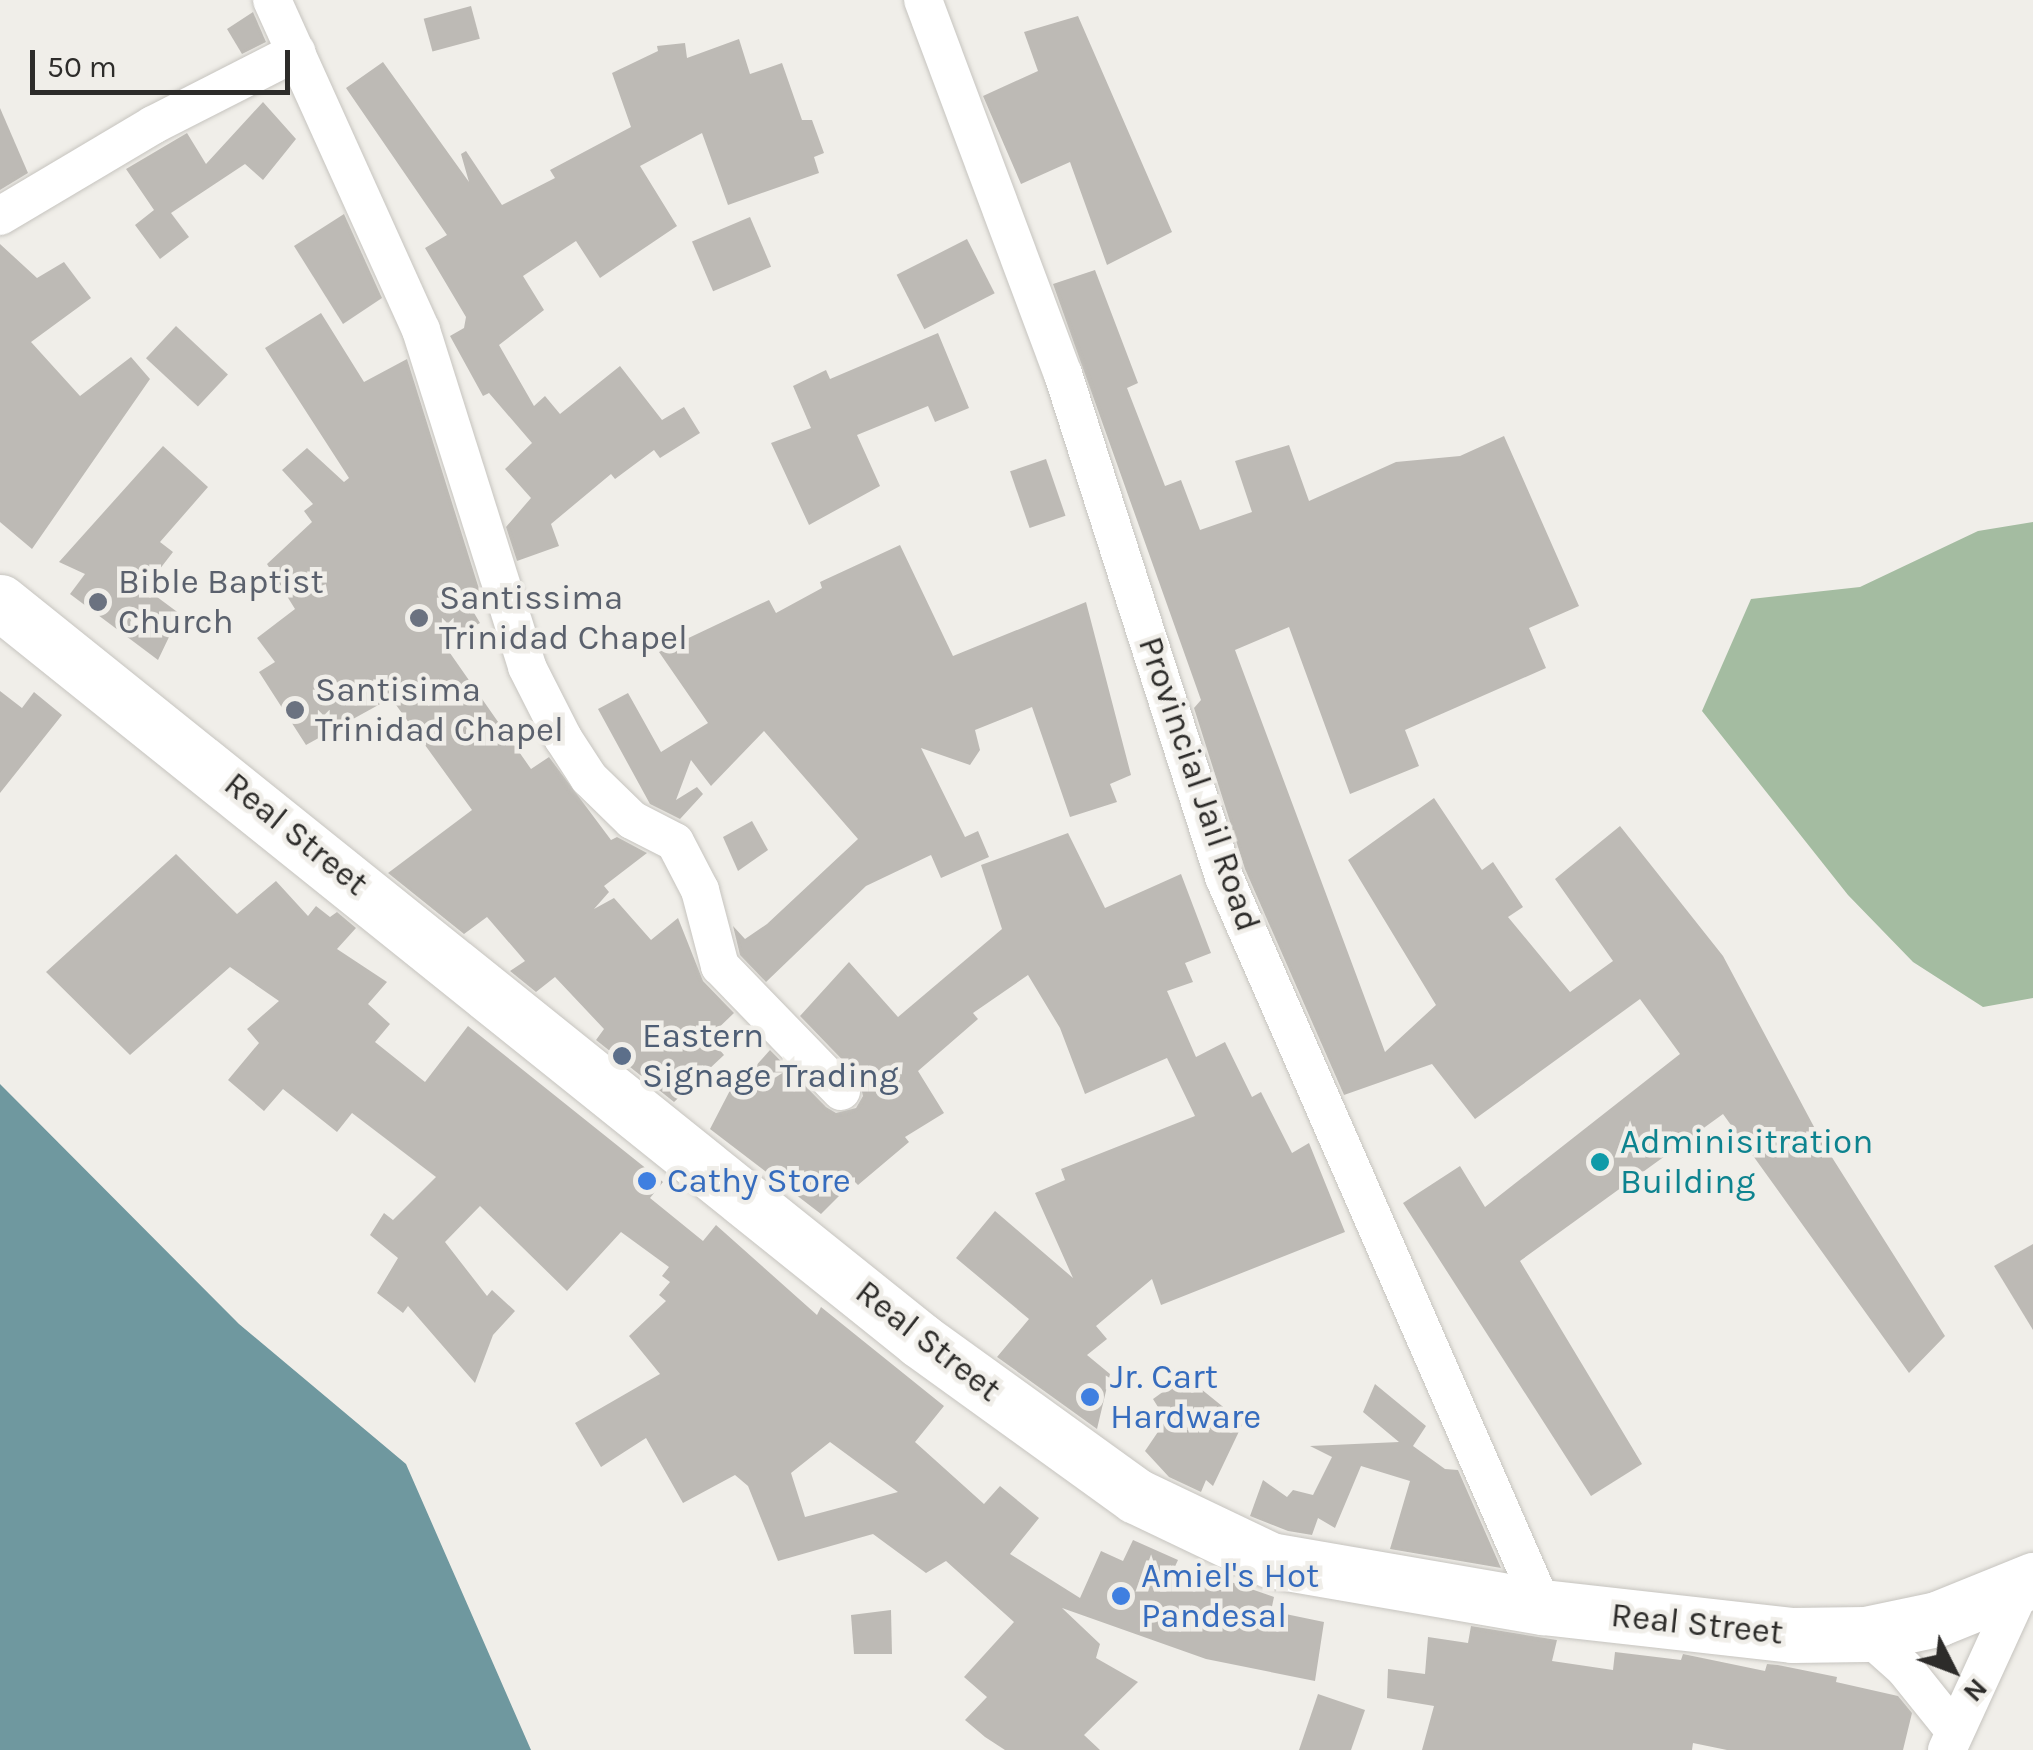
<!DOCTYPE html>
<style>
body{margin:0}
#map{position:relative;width:2033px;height:1750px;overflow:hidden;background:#f0eee9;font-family:Karla,sans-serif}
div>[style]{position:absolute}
.forest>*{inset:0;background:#a4bca1}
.water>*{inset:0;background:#6f989f}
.building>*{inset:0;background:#bdbab5;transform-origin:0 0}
.roads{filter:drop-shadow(0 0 2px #c6c4bf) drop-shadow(0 0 2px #c6c4bf)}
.street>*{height:38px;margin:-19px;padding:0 19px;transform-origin:19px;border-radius:19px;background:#fff}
.primary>*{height:55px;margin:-27.5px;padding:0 27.5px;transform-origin:27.5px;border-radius:27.5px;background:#fff}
.dots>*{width:28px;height:28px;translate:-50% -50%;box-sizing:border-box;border:5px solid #f0eee9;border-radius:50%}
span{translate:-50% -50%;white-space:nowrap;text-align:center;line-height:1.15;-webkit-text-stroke:9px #f0eee9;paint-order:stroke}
.worship-label{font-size:35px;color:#5b616d}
.left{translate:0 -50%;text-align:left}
.street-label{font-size:35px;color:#2d2c2a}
.service-label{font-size:35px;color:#4e5e75}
.culture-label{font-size:35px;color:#0d838f}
.shop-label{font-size:35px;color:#366cbe}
.north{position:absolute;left:1903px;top:1620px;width:100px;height:100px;-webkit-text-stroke:8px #f0eee9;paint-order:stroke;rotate:132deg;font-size:28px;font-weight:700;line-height:40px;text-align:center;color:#2d2c2a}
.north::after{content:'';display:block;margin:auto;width:35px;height:45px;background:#2d2c2a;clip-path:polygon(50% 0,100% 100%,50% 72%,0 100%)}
.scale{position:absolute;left:30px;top:50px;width:260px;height:45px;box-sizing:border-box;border:5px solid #2d2c2a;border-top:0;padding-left:12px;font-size:30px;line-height:35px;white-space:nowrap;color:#2d2c2a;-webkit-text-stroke:8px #f0eee9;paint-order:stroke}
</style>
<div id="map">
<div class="forest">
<div style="clip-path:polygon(2033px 522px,2033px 998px,1983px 1007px,1913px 962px,1848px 895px,1702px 711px,1751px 599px,1860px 587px,1978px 531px)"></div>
</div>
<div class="water">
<div style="clip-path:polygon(0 1084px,239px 1324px,406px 1464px,531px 1750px,0 1750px)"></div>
</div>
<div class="building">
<div style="left:471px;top:6px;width:34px;height:49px;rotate:75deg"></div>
<div style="clip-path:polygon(253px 12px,266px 42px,242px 54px,227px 29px)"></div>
<div style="clip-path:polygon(1078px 16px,1172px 232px,1107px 265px,1070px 162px,1021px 184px,983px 96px,1038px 71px,1024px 32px)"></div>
<div style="clip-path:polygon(739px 39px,750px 74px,782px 63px,802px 120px,812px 120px,824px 153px,814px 157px,819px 173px,728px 205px,702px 133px,640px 166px,677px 226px,600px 278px,576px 241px,523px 276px,544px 310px,499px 345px,534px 406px,545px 396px,560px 414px,620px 366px,662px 420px,684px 407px,700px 433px,660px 458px,654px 450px,615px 479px,611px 474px,551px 524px,559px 546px,517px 561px,506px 527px,531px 498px,505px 469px,532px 443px,489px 393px,483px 396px,450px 336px,464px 328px,466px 317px,425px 248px,447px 235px,346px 88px,383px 62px,469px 182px,461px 154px,466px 151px,502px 205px,555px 178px,550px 170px,631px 127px,612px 73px,658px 51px,657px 46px,685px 43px,687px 58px)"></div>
<div style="clip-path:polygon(263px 102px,296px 139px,263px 180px,245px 164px,171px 213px,189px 237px,160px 259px,135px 225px,154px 210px,126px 169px,187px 133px,206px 164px)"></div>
<div style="clip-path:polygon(0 108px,28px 173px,0 190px)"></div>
<div style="clip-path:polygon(344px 214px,382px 298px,343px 324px,294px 246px)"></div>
<div style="left:750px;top:217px;width:54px;height:63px;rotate:67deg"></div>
<div style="left:967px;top:239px;width:61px;height:79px;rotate:63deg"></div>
<div style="clip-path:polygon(0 244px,37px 278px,64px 262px,91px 298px,31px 342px,80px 396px,131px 357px,150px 379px,32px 549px,0 522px)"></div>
<div style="clip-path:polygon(1095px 270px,1138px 383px,1127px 388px,1165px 486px,1181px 480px,1200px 530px,1252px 512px,1235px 461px,1289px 445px,1309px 501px,1396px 462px,1460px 456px,1504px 436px,1579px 606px,1529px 628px,1546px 668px,1405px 730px,1419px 766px,1350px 794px,1289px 627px,1235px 650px,1385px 1052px,1436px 1005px,1348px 860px,1434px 798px,1482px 870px,1493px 862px,1523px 907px,1508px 917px,1570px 992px,1613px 961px,1555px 879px,1620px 826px,1723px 956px,1821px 1140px,1945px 1336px,1909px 1373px,1723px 1114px,1520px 1261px,1642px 1464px,1591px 1496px,1403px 1203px,1460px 1166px,1485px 1207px,1680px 1054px,1640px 999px,1475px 1119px,1432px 1064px,1344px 1095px,1245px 869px,1194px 708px,1201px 700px,1053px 284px)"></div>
<div style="clip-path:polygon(321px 313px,364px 382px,407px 359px,480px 592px,467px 601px,480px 623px,443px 643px,531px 769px,549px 757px,611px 840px,617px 837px,647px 853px,604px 886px,609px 892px,594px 909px,614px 898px,651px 940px,678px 918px,703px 981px,734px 1013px,709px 1037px,724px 1055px,674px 1102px,596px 1040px,604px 1029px,555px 977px,536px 992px,510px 971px,525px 961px,487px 917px,464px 934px,388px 873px,472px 810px,391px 698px,306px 745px,259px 672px,275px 662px,257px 638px,295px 609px,267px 564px,312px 522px,304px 511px,313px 504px,282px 470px,307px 448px,344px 482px,349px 478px,265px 348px)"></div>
<div style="left:176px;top:326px;width:71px;height:44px;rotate:43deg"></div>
<div style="clip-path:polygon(938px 333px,969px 408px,935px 422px,928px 406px,857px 435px,880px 486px,809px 525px,771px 443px,811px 428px,793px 386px,826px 370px,830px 379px)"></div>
<div style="clip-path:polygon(163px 446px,208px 487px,160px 542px,173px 552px,145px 588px,180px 614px,158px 660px,70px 594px,85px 574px,59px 562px)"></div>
<div style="left:1046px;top:459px;width:60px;height:38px;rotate:71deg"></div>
<div style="clip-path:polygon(900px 545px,953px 656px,1086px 602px,1131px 775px,1110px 784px,1117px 802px,1070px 817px,1032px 707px,975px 730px,980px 750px,970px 765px,921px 748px,965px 837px,978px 831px,989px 857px,941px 878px,931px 855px,866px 886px,766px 982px,740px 955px,733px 926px,745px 939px,767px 924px,858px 839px,764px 731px,711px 786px,691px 760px,676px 800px,697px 787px,703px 794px,680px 819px,650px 804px,598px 709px,628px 693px,661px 752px,708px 723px,659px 652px,769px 600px,776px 613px,822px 588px,820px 582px)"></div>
<div style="clip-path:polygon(0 691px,22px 708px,34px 692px,62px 715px,0 793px)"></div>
<div style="clip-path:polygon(752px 821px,768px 850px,738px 871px,723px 837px)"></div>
<div style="clip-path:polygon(1068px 833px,1105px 908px,1181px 874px,1211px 953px,1185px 963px,1193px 982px,1167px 991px,1196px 1057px,1225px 1042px,1252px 1097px,1261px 1092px,1292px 1153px,1309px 1143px,1345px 1232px,1161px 1305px,1152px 1279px,1096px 1326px,1107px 1339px,1087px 1355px,1110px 1374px,1097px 1429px,997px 1357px,1029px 1319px,956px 1258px,995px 1211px,1073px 1278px,1035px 1193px,1065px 1180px,1061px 1169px,1195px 1116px,1167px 1058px,1085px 1094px,1060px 1028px,1028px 975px,973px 1013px,978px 1019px,918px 1071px,944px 1113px,905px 1137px,909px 1142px,858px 1185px,854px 1181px,821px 1214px,710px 1129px,739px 1073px,744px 1079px,770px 1050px,826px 1107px,836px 1113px,856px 1108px,863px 1096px,858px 1076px,800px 1016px,849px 962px,898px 1017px,1002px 929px,981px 865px)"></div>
<div style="clip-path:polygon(evenodd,176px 854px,237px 914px,276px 881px,308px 916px,316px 906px,330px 917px,337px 912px,356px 928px,337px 949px,387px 982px,368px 1004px,390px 1024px,375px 1042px,425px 1082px,468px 1026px,663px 1182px,650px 1198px,703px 1241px,716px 1225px,817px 1315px,821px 1307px,944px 1406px,915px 1442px,984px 1504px,1000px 1486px,1039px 1518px,1010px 1554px,1080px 1598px,1101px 1551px,1123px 1561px,1133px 1540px,1178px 1560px,1171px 1575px,1224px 1591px,1228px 1581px,1274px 1597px,1271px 1611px,1324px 1622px,1315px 1681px,1206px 1659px,1062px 1608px,1100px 1644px,1096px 1658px,1138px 1682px,1084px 1735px,1100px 1750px,1005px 1750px,985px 1737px,965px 1720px,987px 1697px,964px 1677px,1014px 1622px,946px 1561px,926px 1573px,873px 1534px,778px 1561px,748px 1486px,735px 1475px,683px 1503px,646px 1438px,601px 1467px,575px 1423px,660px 1374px,629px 1336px,666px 1301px,659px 1295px,670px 1282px,662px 1276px,669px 1267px,621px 1232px,567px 1291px,480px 1206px,445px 1242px,487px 1296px,492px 1290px,515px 1311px,493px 1335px,475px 1383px,408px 1306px,403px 1313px,377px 1293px,398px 1258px,370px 1235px,384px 1213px,393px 1220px,436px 1177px,352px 1113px,337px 1132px,283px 1089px,264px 1111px,228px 1080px,259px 1043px,247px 1029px,279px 1001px,230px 967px,130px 1055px,46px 972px,176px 854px,830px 1442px,898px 1492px,805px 1517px,791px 1473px,830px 1442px)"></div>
<div style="clip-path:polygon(2033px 1244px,2033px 1330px,1994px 1266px)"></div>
<div style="clip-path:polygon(1185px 1376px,1243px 1423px,1213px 1486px,1206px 1480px,1201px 1492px,1169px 1477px,1145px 1451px,1166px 1420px,1153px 1399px)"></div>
<div style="clip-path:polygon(1375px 1384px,1426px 1426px,1413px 1446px,1445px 1469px,1458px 1470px,1501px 1568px,1390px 1549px,1410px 1481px,1361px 1466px,1335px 1528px,1318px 1518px,1312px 1535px,1288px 1531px,1250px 1516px,1263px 1480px,1287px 1497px,1293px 1490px,1313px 1495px,1332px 1457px,1310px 1446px,1399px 1442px,1363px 1412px)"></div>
<div style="clip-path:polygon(891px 1610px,892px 1654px,854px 1654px,851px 1615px)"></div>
<div style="clip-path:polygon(1471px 1626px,1557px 1640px,1552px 1661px,1613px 1670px,1615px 1652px,1681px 1660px,1683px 1654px,1765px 1671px,1767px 1664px,1778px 1665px,1837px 1677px,1836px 1682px,1898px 1696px,1912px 1713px,1903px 1750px,1727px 1750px,1693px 1743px,1692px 1750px,1422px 1750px,1434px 1706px,1387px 1698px,1388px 1669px,1425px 1674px,1428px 1637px,1468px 1643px)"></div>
<div style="clip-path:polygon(1318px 1694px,1365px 1710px,1351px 1750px,1299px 1750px)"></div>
</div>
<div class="roads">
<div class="street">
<div style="left:272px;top:0;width:362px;rotate:65.7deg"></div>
<div style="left:421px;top:330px;width:353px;rotate:72.5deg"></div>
<div style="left:527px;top:667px;width:80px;rotate:63.1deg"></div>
<div style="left:563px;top:738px;width:48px;rotate:57deg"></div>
<div style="left:589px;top:778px;width:60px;rotate:44.3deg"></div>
<div style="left:632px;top:820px;width:48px;rotate:27.1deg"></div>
<div style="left:675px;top:842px;width:54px;rotate:62.5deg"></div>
<div style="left:700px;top:890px;width:79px;rotate:75.3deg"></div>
<div style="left:720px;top:966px;width:174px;rotate:45.9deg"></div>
<div style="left:923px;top:0;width:399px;rotate:69.5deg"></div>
<div style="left:1063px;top:374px;width:528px;rotate:72.25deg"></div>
<div style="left:1224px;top:877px;width:797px;rotate:66.4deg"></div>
<div style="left:0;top:216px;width:178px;rotate:-30.7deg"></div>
<div style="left:153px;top:125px;width:161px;rotate:-27deg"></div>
<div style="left:1866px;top:1634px;width:52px;rotate:41.9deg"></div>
<div style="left:1905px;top:1669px;width:78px;rotate:51.2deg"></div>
<div style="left:1947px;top:1750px;width:180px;rotate:-65.4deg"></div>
</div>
<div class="primary">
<div style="left:0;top:602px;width:1181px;rotate:38.74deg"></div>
<div style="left:921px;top:1341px;width:265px;rotate:35.8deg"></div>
<div style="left:1136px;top:1496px;width:148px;rotate:25.5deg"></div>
<div style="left:1270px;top:1560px;width:277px;rotate:9.8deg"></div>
<div style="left:1543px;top:1607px;width:251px;rotate:6.4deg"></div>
<div style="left:1792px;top:1635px;width:74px;rotate:-0.8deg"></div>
<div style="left:1866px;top:1634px;width:73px;rotate:-11.9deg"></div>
<div style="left:1937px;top:1619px;width:104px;rotate:-22.1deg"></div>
</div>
</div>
<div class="dots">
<div style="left:98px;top:602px;background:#6b7280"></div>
<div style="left:419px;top:618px;background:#6b7280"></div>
<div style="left:295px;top:710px;background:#6b7280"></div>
<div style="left:622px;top:1056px;background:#5c6f8a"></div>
<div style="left:1600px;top:1162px;background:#0f9aa8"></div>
<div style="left:647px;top:1181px;background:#3f7fe0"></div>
<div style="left:1090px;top:1397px;background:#3f7fe0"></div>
<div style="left:1121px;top:1596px;background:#3f7fe0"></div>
</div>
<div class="worship-label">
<span class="left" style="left:118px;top:602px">Bible Baptist<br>Church</span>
<span class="left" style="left:439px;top:618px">Santissima<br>Trinidad Chapel</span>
<span class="left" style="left:315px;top:710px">Santisima<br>Trinidad Chapel</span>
</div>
<div class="street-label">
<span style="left:1199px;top:784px;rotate:71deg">Provincial Jail Road</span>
<span style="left:296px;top:834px;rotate:39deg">Real Street</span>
<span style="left:928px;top:1341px;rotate:38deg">Real Street</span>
<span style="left:1697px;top:1624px;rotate:6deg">Real Street</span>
</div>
<div class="service-label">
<span class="left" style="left:642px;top:1056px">Eastern<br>Signage Trading</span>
</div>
<div class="culture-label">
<span class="left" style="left:1620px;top:1162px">Adminisitration<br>Building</span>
</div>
<div class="shop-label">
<span class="left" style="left:667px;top:1181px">Cathy Store</span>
<span class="left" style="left:1110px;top:1397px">Jr. Cart<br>Hardware</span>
<span class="left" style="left:1141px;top:1596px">Amiel's Hot<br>Pandesal</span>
</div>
<div class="north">N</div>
<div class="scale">50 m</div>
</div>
